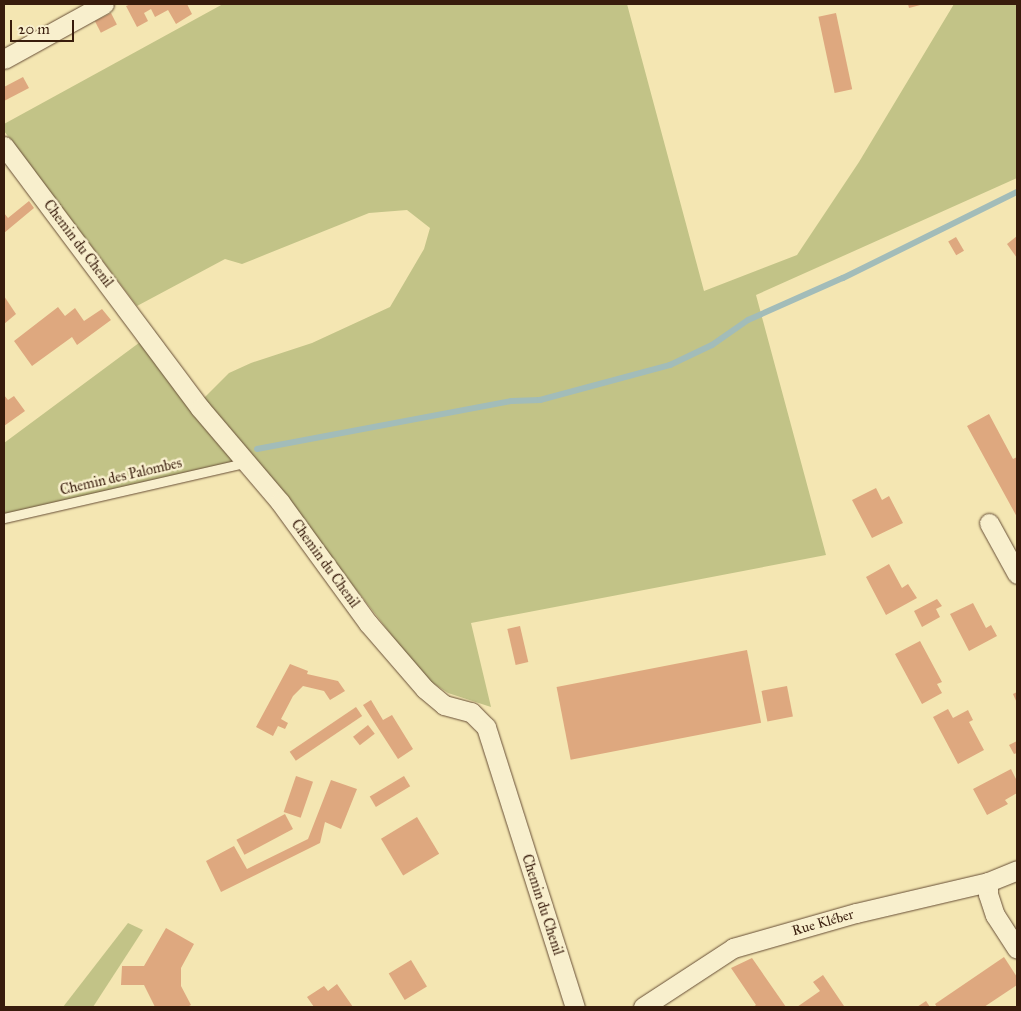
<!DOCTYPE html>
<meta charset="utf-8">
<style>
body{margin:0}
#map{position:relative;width:1021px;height:1011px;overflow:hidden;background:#f4e6b2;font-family:"IM FELL Great Primer",serif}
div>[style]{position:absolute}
.green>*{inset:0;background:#c2c387}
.stream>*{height:6px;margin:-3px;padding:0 3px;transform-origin:3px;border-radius:3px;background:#a2bcb9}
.building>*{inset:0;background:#dea87f;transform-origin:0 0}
.roads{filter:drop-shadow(0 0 1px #674e36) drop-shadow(0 0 1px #674e36)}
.lane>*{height:9px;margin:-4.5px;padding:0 4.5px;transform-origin:4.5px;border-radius:4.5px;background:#f8efcd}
.street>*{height:19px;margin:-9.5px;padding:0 9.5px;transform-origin:9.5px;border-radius:9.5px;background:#f8efcd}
span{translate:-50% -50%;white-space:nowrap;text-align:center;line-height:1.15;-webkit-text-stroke:5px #f8efcd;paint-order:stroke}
.street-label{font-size:14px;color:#381c0c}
.frame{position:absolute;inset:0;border:5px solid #381c0c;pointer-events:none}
.scale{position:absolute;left:10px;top:20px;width:64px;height:22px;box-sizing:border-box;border:2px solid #381c0c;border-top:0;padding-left:6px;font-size:15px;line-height:18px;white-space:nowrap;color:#381c0c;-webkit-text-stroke:4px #f8efcd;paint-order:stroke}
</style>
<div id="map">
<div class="green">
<div style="clip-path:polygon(223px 4px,627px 4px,704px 291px,797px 255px,859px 162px,954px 4px,1017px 4px,1017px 178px,756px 295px,826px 555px,471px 623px,491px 707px,448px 693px,424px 677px,259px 464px,4px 522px,4px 443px,155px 331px,203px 399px,229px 373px,251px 363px,312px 343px,390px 307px,424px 249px,430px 228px,407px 210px,369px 213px,242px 264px,225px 259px,137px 306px,4px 131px,4px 124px)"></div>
<div style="clip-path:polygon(128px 923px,143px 930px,93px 1007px,63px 1007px)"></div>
</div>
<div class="stream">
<div style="left:257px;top:449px;width:259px;rotate:-10.7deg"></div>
<div style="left:512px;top:401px;width:28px;rotate:-2deg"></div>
<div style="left:540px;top:400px;width:135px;rotate:-15.1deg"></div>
<div style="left:670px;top:365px;width:47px;rotate:-25.5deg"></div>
<div style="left:712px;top:345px;width:44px;rotate:-34.8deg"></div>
<div style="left:748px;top:320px;width:104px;rotate:-23.9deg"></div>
<div style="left:843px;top:278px;width:194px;rotate:-26.3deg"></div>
</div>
<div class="building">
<div style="clip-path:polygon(131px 4px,187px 4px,192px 14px,176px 24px,168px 10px,155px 17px,151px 9px,144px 13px,148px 21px,137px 27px,126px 6px)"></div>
<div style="clip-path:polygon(908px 4px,924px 4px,909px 8px)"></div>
<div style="left:111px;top:13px;width:13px;height:18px;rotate:63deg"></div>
<div style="left:836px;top:13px;width:78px;height:18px;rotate:78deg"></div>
<div style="clip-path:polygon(23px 77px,29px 88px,4px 101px,4px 87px)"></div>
<div style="clip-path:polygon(29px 201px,34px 208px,4px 233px,4px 213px,8px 218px)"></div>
<div style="clip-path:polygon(1017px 236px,1017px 258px,1007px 244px)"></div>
<div style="left:956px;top:237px;width:16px;height:9px;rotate:60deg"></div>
<div style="clip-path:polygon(4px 296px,16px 314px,4px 324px)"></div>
<div style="clip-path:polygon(58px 307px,65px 316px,75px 308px,84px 321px,102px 309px,111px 320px,77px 345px,72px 337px,32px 366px,14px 341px)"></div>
<div style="clip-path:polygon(4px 395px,8px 400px,14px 396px,25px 411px,4px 426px)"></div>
<div style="clip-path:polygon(989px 414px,1013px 459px,1017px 457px,1017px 517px,967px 426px)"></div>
<div style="clip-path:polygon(876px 488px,882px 500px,889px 496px,903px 523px,872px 538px,852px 500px)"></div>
<div style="clip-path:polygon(889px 564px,902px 588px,908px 584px,917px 598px,886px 615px,866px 577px)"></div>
<div style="clip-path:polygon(937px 599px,942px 606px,936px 609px,940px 617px,922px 627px,914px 611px)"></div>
<div style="clip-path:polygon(973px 603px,986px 628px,991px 625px,997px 636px,969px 651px,950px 614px)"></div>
<div style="left:520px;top:626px;width:37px;height:13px;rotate:77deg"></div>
<div style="clip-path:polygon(920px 641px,942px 682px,937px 684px,942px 693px,922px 704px,895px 654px)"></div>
<div style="left:747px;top:650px;width:74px;height:194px;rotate:79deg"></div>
<div style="clip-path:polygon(290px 664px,308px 671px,307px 674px,338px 681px,345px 691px,330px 700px,324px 691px,303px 686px,293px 696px,281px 719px,288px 723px,285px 729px,278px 726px,273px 736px,256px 727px)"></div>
<div style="left:787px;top:686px;width:31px;height:26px;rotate:79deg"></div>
<div style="clip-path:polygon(1017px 692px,1017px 703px,1013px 694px)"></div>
<div style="clip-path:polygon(371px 700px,383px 720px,392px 715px,413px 749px,398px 759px,363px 705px)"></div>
<div style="left:356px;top:707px;width:11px;height:80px;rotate:56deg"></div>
<div style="clip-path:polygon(948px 709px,953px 718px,968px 710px,973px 720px,969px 722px,984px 750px,958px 764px,933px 717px)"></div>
<div style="left:368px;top:725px;width:11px;height:19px;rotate:52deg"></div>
<div style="clip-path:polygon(1017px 741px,1017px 753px,1014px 754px,1009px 745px)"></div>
<div style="clip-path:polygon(1011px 769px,1017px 781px,1017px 793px,1005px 800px,1008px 804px,987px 815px,973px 789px)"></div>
<div style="left:296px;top:776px;width:18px;height:38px;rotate:19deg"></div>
<div style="left:404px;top:776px;width:12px;height:40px;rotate:59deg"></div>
<div style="clip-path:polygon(331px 780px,357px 789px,341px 829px,325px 822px,320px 843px,221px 892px,206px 861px,234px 846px,247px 869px,308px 839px)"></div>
<div style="left:285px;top:814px;width:17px;height:55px;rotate:62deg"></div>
<div style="left:417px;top:817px;width:43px;height:42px;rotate:59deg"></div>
<div style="clip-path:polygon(166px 928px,194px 944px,181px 968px,181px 986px,191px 1005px,187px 1007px,155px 1007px,144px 985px,121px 985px,122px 966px,144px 966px)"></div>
<div style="clip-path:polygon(1004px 957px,1017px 977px,1017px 985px,984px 1007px,937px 1007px,935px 1004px)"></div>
<div style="clip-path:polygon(752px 958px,786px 1007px,753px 1007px,756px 1005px,731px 968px)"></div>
<div style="left:411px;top:960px;width:31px;height:26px;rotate:59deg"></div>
<div style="clip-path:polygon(823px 975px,844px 1006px,797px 1007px,820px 991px,813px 982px)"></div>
<div style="clip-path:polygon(337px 984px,353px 1007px,314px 1007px,307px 997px,324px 986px,328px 991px)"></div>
<div style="clip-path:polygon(926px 1001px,930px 1007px,917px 1007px)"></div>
</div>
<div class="roads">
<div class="lane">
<div style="left:4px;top:518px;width:247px;rotate:-12.9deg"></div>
</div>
<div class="street">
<div style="left:4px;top:59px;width:114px;rotate:-28.8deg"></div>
<div style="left:4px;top:146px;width:327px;rotate:53.2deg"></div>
<div style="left:200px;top:408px;width:123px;rotate:49.6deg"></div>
<div style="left:280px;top:502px;width:150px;rotate:54deg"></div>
<div style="left:368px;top:623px;width:87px;rotate:49.2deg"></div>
<div style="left:425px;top:689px;width:25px;rotate:40deg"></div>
<div style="left:444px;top:705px;width:28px;rotate:15deg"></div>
<div style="left:471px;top:712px;width:21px;rotate:45deg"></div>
<div style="left:486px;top:727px;width:294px;rotate:72.4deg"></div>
<div style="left:989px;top:523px;width:58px;rotate:61.2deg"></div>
<div style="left:988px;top:882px;width:12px;rotate:90deg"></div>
<div style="left:988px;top:894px;width:22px;rotate:72deg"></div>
<div style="left:995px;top:915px;width:40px;rotate:57.1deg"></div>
<div style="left:643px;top:1007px;width:108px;rotate:-33.2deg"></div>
<div style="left:733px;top:948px;width:128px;rotate:-15.9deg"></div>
<div style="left:856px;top:913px;width:136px;rotate:-13.2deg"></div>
<div style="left:988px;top:882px;width:31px;rotate:-22deg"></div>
</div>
</div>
<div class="street-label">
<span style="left:78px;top:244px;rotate:53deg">Chemin du Chenil</span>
<span style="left:121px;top:477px;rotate:-13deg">Chemin des Palombes</span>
<span style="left:325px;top:564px;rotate:54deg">Chemin du Chenil</span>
<span style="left:542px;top:905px;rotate:72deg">Chemin du Chenil</span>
<span style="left:823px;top:923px;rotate:-16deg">Rue Kléber</span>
</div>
<div class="frame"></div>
<div class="scale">20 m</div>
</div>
